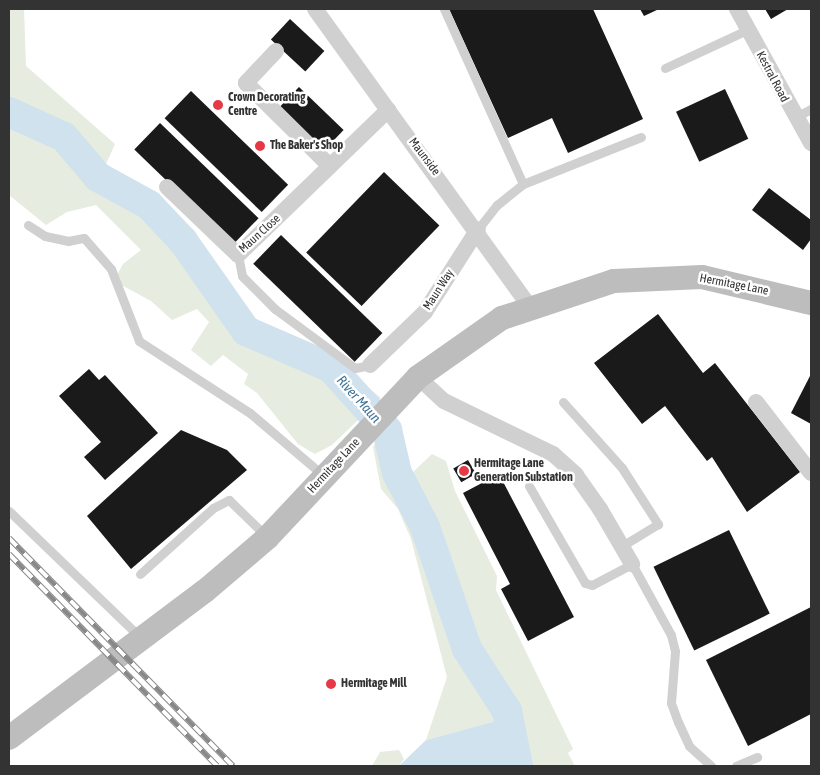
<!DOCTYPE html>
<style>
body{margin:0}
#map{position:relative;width:820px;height:775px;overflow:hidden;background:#fff;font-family:"Asap Condensed",sans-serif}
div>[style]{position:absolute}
.green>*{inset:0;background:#e6ecdf}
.water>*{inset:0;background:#cfe2ee}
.river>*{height:30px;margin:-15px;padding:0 15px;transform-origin:15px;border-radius:15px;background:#cfe2ee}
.building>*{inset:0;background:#1a1a1a;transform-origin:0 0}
.lane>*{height:9px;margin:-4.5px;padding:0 4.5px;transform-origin:4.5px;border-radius:4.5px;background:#d0d0d0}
.street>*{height:16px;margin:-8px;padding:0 8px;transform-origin:8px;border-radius:8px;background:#d0d0d0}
.secondary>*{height:24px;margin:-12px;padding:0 12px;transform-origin:12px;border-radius:12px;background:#bdbdbd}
.rail>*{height:5.5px;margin-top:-2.75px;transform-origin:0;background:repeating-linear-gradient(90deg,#fff 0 11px,#888 0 22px);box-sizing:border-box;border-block:1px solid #888}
.dots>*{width:14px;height:14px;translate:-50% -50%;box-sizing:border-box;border:2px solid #fff;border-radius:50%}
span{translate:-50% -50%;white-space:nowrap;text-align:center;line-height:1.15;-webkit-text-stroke:5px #fff;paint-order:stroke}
.street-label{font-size:12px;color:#333}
.poi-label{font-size:12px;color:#333;font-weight:700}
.left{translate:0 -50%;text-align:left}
.water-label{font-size:14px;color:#3f7597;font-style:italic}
.frame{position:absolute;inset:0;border:10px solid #333;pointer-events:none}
</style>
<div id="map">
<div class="green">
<div style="clip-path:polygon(9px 9px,24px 9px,26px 66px,115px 144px,106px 164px,123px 179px,135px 181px,185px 229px,261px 329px,314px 352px,323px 350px,381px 398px,332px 445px,315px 454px,298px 444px,257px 393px,244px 384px,248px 374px,223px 355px,211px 366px,191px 350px,209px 322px,197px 309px,172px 320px,151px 301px,114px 281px,123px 264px,141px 250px,96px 205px,67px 212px,46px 225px,9px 195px)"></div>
<div style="clip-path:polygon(381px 435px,398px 448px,405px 474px,413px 472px,432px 454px,446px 461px,455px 491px,497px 576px,496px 590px,573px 749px,568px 753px,575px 766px,533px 766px,527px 744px,496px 721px,426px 740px,447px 677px,411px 539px,398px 509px,381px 489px,373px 447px)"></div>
<div style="clip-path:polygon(399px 750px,404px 759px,399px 766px,372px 766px,380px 752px)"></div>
</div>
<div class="water">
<div style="clip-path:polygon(507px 711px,527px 744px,533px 766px,399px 766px,426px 740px,496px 721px)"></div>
</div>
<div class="river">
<div style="left:9px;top:112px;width:60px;rotate:24.4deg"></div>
<div style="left:64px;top:137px;width:52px;rotate:49.6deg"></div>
<div style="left:98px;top:177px;width:58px;rotate:28.8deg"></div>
<div style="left:149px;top:205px;width:50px;rotate:46.6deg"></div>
<div style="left:183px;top:241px;width:110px;rotate:55deg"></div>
<div style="left:246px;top:331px;width:93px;rotate:23.5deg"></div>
<div style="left:331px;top:368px;width:84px;rotate:47.9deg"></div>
<div style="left:387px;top:430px;width:44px;rotate:76.9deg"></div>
<div style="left:397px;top:473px;width:61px;rotate:62.6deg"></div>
<div style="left:425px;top:527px;width:129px;rotate:71deg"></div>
<div style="left:467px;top:649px;width:74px;rotate:57.2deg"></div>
<div style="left:507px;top:711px;width:56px;rotate:78.7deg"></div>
</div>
<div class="building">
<div style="clip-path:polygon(449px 9px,593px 9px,643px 119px,568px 153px,552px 118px,508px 138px)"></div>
<div style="clip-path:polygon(640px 9px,659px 9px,644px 16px)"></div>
<div style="clip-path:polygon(765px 9px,788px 9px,771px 19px)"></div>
<div style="left:290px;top:19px;width:47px;height:28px;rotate:43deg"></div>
<div style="left:299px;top:87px;width:62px;height:30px;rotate:44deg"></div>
<div style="left:725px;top:89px;width:55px;height:54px;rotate:65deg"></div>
<div style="left:191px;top:91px;width:135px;height:38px;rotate:44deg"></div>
<div style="left:160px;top:123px;width:137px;height:37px;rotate:44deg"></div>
<div style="left:384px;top:172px;width:77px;height:112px;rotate:44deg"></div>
<div style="clip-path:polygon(769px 188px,811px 220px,811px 239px,803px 250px,752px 210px)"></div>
<div style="left:281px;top:235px;width:141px;height:40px;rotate:44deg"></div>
<div style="clip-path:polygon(658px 314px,703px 373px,715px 363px,800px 472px,747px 512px,712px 457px,707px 461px,665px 406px,642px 424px,594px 363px)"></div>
<div style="clip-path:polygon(89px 369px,99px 380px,105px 375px,158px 433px,105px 480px,84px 457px,101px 442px,59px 396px)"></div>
<div style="clip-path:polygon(811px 374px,811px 424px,791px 413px)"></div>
<div style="clip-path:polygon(181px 430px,227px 450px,247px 470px,131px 569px,87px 516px)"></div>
<div style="left:468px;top:460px;width:16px;height:17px;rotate:60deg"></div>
<div style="clip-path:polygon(499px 474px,574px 617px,528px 641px,501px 589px,510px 584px,463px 493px)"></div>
<div style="left:729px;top:530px;width:93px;height:84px;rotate:64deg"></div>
<div style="clip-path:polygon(811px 607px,811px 714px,748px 746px,706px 660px)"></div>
</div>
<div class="lane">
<div style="left:444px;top:9px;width:192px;rotate:65.7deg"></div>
<div style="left:665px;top:68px;width:90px;rotate:-24.9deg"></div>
<div style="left:794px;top:118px;width:19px;rotate:-28deg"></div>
<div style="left:28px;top:225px;width:20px;rotate:33deg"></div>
<div style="left:45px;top:236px;width:24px;rotate:12deg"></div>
<div style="left:68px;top:241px;width:16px;rotate:-11deg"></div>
<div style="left:84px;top:238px;width:41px;rotate:48.9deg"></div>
<div style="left:111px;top:269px;width:77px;rotate:68.7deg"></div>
<div style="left:139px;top:341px;width:132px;rotate:33deg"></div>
<div style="left:250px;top:413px;width:97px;rotate:40.4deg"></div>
<div style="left:478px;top:229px;width:31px;rotate:-52deg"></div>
<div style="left:497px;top:205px;width:33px;rotate:-39deg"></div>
<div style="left:523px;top:184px;width:127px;rotate:-21.7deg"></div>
<div style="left:238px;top:255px;width:21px;rotate:79deg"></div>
<div style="left:242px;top:276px;width:47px;rotate:45deg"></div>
<div style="left:275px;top:309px;width:99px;rotate:36.4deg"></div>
<div style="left:355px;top:368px;width:15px;rotate:-11deg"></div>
<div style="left:563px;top:402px;width:89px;rotate:48.2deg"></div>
<div style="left:622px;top:468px;width:67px;rotate:57.3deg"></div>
<div style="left:658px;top:524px;width:42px;rotate:148.6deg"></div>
<div style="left:529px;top:486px;width:112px;rotate:60deg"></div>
<div style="left:585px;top:583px;width:7px;rotate:16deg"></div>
<div style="left:592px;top:585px;width:45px;rotate:-27.7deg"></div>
<div style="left:632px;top:564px;width:81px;rotate:61.2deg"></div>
<div style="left:671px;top:635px;width:16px;rotate:76deg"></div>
<div style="left:675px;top:651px;width:52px;rotate:94.4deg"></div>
<div style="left:671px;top:703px;width:20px;rotate:70deg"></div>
<div style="left:678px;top:722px;width:26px;rotate:65deg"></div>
<div style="left:689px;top:746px;width:30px;rotate:42deg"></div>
<div style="left:9px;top:511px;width:182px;rotate:43.9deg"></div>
<div style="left:140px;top:574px;width:98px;rotate:-42.1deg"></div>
<div style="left:213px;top:508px;width:18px;rotate:-27deg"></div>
<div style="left:229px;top:500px;width:53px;rotate:44.2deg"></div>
<div style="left:736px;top:766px;width:23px;rotate:-23deg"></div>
</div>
<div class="street">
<div style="left:315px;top:9px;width:367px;rotate:54.2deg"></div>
<div style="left:737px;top:9px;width:153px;rotate:61.1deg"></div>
<div style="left:276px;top:51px;width:44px;rotate:133.2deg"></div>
<div style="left:246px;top:83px;width:118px;rotate:44.7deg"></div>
<div style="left:167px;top:187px;width:98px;rotate:43.8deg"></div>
<div style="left:238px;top:255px;width:209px;rotate:-44deg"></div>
<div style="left:370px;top:365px;width:76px;rotate:-43.9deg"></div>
<div style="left:425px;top:312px;width:98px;rotate:-57.4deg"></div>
<div style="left:418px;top:377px;width:35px;rotate:43deg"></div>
<div style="left:444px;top:401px;width:121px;rotate:25.9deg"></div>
<div style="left:553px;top:454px;width:31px;rotate:42deg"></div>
<div style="left:576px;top:475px;width:42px;rotate:54.8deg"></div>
<div style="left:600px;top:509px;width:64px;rotate:59.8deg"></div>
<div style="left:756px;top:402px;width:90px;rotate:52.2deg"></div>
</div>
<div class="secondary">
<div style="left:9px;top:738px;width:245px;rotate:-36.9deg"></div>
<div style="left:205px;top:591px;width:82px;rotate:-40.5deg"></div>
<div style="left:267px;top:538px;width:221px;rotate:-46.8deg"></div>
<div style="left:418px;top:377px;width:103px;rotate:-35.1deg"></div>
<div style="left:502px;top:318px;width:118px;rotate:-18.3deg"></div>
<div style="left:614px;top:281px;width:88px;rotate:-2.6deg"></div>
<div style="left:702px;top:277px;width:112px;rotate:13.4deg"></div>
</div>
<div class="rail">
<div style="left:9px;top:538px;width:320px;rotate:45.5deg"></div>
<div style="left:9px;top:554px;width:297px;rotate:45.5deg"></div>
</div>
<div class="dots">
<div style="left:218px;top:105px;background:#e63946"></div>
<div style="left:260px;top:146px;background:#e63946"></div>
<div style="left:464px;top:471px;background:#e63946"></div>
<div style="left:331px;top:684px;background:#e63946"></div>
</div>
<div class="street-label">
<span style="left:772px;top:77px;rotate:62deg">Kestral Road</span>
<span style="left:424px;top:157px;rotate:53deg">Maunside</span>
<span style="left:260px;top:234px;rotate:-42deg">Maun Close</span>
<span style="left:734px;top:285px;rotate:11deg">Hermitage Lane</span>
<span style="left:439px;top:290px;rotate:-57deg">Maun Way</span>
<span style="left:334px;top:466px;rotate:-47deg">Hermitage Lane</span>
</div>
<div class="poi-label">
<span class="left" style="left:228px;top:105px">Crown Decorating<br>Centre</span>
<span class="left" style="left:270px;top:146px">The Baker's Shop</span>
<span class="left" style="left:474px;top:471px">Hermitage Lane<br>Generation Substation</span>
<span class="left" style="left:341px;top:684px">Hermitage Mill</span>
</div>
<div class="water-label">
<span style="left:359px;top:399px;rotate:48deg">River Maun</span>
</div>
<div class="frame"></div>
</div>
